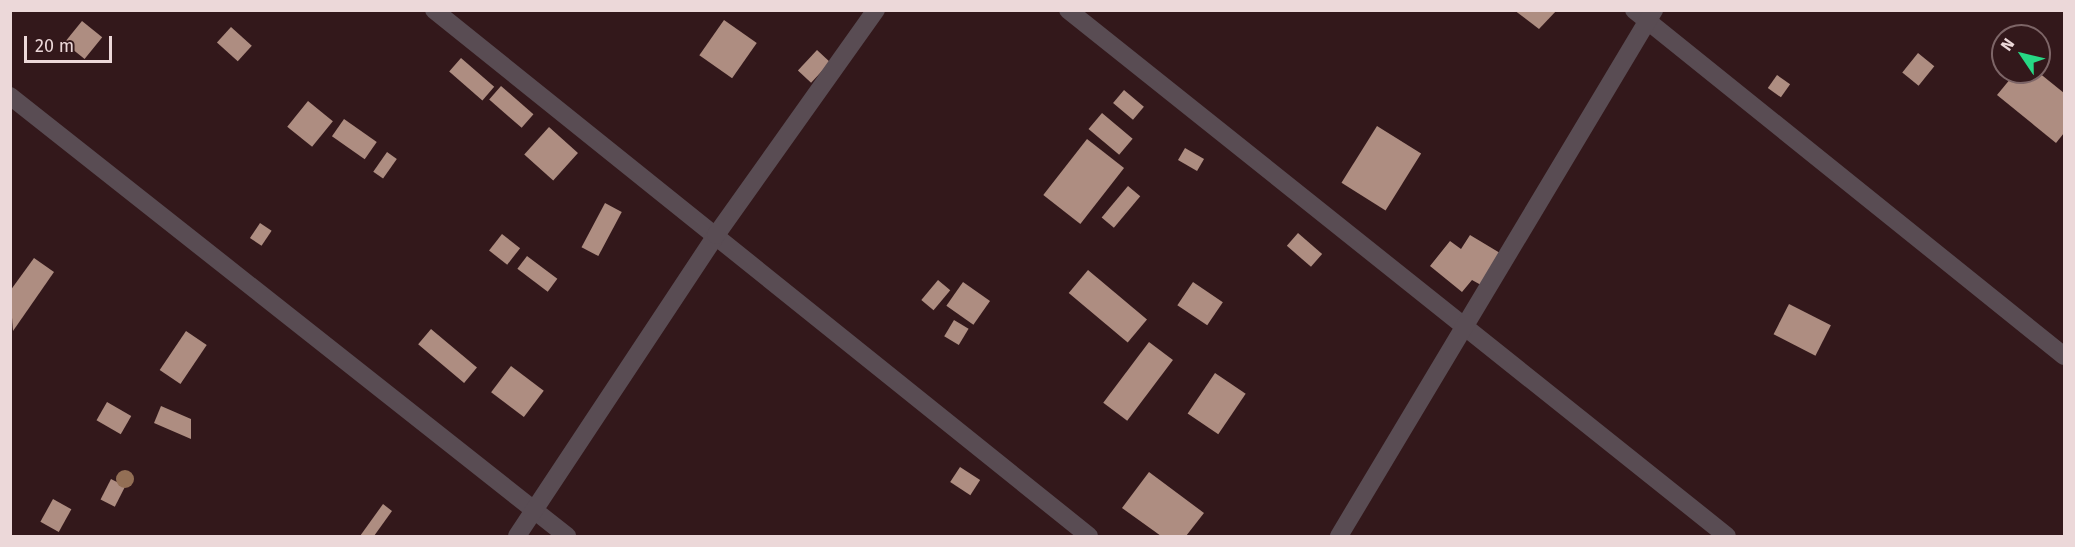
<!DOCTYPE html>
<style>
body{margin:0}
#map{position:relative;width:2075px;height:547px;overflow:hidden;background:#33181b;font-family:"Fira Sans",sans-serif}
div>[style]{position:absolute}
.building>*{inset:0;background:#ae8d81;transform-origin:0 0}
.minor>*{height:18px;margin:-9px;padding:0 9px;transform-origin:9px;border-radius:9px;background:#594c53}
.trees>*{width:18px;height:18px;margin:-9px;border-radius:50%;background:#936f55}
span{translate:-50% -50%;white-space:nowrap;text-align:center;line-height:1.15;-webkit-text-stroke:6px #33181b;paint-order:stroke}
.frame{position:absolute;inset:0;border:12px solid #ecd8d9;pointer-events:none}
.north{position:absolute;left:1991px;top:24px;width:60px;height:60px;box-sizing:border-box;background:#33181b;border:2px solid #7d6567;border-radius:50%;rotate:305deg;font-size:16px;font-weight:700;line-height:24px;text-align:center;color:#ecd8d9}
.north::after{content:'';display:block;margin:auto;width:21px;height:27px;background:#27d885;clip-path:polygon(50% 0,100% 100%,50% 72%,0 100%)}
.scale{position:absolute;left:24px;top:36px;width:88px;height:27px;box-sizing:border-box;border:3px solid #ecd8d9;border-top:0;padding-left:8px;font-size:18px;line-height:21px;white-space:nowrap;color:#ecd8d9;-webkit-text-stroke:4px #33181b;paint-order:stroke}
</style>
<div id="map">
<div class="building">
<div style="clip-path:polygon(1514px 10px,1557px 10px,1539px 29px)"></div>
<div style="left:724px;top:20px;width:40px;height:43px;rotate:35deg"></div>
<div style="left:82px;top:21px;width:26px;height:28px;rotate:39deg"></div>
<div style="left:231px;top:27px;width:28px;height:21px;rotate:42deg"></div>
<div style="left:817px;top:50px;width:18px;height:28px;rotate:43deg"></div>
<div style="left:1918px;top:53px;width:21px;height:25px;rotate:39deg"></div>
<div style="left:461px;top:58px;width:44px;height:18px;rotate:41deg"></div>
<div style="clip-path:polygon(2016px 72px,2038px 72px,2064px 93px,2064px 133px,2056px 143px,1997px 95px)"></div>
<div style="left:1777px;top:75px;width:16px;height:16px;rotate:35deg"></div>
<div style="left:501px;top:86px;width:43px;height:18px;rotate:41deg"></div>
<div style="left:1124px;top:90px;width:26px;height:17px;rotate:40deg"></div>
<div style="left:308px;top:101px;width:32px;height:33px;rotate:39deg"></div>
<div style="left:1102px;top:113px;width:40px;height:21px;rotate:40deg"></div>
<div style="left:344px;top:119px;width:40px;height:21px;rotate:35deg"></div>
<div style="left:1377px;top:126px;width:52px;height:67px;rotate:32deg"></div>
<div style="left:549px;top:127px;width:39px;height:37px;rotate:42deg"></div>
<div style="left:1087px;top:139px;width:47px;height:71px;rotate:38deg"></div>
<div style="left:1185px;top:148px;width:22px;height:14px;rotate:30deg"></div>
<div style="left:387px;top:152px;width:12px;height:24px;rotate:35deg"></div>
<div style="left:1128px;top:186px;width:16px;height:41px;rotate:40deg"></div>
<div style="left:605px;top:203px;width:19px;height:50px;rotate:28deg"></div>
<div style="left:260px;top:223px;width:14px;height:18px;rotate:34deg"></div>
<div style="left:1298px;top:233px;width:32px;height:17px;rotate:41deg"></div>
<div style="left:502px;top:234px;width:23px;height:21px;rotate:38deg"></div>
<div style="clip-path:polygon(1470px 235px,1500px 253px,1481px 285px,1472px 280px,1462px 292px,1430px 266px,1450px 241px,1461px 249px)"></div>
<div style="left:527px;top:256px;width:38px;height:16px;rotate:37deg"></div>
<div style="clip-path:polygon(34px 258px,54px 272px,13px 331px,10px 291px)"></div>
<div style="left:1088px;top:270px;width:77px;height:30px;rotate:40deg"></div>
<div style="left:938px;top:280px;width:16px;height:26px;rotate:40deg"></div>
<div style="left:963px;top:282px;width:33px;height:29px;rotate:35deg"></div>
<div style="left:1193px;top:282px;width:36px;height:28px;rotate:34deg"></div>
<div style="left:1789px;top:304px;width:47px;height:34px;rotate:27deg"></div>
<div style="left:954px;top:320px;width:17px;height:19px;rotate:31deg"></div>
<div style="left:431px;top:329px;width:60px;height:20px;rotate:40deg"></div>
<div style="left:186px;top:331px;width:25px;height:47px;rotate:34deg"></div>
<div style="left:1149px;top:342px;width:30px;height:76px;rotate:37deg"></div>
<div style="left:511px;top:366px;width:41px;height:33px;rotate:37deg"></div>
<div style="left:1215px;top:373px;width:37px;height:49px;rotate:34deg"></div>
<div style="left:107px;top:402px;width:28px;height:21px;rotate:30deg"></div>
<div style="clip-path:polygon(161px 406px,191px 419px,191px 439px,154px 423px)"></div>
<div style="left:960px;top:467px;width:24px;height:18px;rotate:33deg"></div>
<div style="clip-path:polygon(1149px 472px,1204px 513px,1186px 536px,1161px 536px,1122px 508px)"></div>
<div style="left:111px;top:479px;width:16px;height:23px;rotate:27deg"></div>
<div style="left:53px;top:499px;width:21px;height:26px;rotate:29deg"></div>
<div style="clip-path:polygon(383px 504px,392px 511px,374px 536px,360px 536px)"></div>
</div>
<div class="minor">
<div style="left:434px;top:10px;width:840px;rotate:38.77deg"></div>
<div style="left:1068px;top:10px;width:843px;rotate:38.6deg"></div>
<div style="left:1634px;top:10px;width:552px;rotate:38.82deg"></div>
<div style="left:10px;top:96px;width:710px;rotate:38.31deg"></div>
<div style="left:517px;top:536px;width:361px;rotate:-56.5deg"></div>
<div style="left:716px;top:235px;width:276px;rotate:-54.6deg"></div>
<div style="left:1339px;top:536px;width:613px;rotate:-59.08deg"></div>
</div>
<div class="trees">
<div style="left:125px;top:479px"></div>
</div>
<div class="frame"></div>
<div class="north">N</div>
<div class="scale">20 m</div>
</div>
